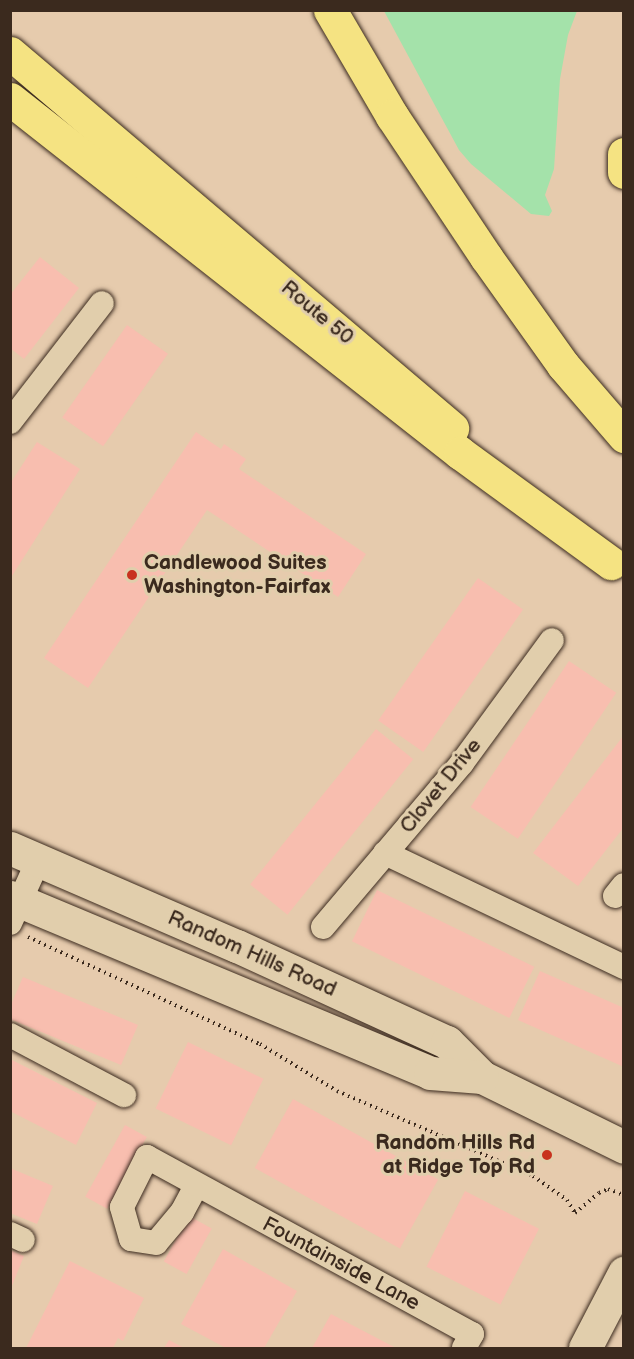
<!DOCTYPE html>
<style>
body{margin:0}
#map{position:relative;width:634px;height:1359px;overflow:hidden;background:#e6cbad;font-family:"Balsamiq Sans",sans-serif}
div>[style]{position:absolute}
.green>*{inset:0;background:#a4e2aa}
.building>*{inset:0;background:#f8beaf;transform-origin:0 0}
.path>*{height:4px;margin-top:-2px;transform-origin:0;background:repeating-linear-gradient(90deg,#3b2a1e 0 1.5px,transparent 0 6px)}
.roads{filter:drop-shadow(0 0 2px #3b2a1e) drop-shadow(0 0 2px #3b2a1e)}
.street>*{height:24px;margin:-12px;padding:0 12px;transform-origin:12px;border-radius:12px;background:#e1ceac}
.secondary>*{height:33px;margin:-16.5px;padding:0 16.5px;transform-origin:16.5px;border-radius:16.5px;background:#e1ceac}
.primary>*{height:33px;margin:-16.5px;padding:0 16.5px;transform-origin:16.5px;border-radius:16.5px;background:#f5e382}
.highway>*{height:33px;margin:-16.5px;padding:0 16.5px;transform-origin:16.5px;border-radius:16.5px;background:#f5e382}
.dots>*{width:16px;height:16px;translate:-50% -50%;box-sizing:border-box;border:3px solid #e1ceac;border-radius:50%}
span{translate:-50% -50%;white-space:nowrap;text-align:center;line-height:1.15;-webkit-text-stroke:6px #e1ceac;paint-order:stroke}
.street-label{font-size:21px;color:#3b2a1e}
.poi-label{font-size:21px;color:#3b2a1e;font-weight:700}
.left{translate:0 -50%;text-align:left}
.right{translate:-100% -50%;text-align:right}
.frame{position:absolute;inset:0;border:12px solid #3b2a1e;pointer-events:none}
</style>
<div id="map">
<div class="green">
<div style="clip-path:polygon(384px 11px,577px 11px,568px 35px,560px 79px,554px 169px,545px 195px,552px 211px,549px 216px,531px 214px,471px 164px,459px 150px)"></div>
</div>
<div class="building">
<div style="clip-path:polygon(40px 257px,79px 288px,24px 359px,10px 348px,10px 295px)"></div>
<div style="left:127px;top:325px;width:50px;height:113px;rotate:35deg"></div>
<div style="clip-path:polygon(196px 432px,221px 449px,224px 444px,246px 459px,239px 469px,366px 554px,338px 597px,207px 510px,88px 688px,44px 658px)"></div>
<div style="clip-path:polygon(37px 442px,80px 469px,10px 579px,10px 484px)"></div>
<div style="left:478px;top:578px;width:55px;height:174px;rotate:35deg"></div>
<div style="left:569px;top:661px;width:57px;height:176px;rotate:34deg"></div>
<div style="left:376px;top:729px;width:48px;height:200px;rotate:39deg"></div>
<div style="clip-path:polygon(624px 735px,624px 827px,578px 886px,533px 853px)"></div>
<div style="left:377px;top:890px;width:175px;height:57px;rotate:26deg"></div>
<div style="clip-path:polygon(540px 971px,624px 1008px,624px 1067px,518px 1020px)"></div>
<div style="clip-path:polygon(23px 977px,138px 1025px,121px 1065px,10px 1019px,10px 1007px)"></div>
<div style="left:188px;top:1042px;width:84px;height:74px;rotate:26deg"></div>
<div style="clip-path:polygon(10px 1059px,97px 1103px,76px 1145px,10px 1111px)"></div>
<div style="left:293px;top:1099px;width:166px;height:79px;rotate:29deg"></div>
<div style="left:125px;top:1125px;width:25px;height:82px;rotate:29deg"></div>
<div style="clip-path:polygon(10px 1168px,53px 1186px,37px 1224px,10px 1213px)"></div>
<div style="left:465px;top:1191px;width:83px;height:85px;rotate:27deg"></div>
<div style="left:189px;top:1216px;width:26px;height:52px;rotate:29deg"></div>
<div style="clip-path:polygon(223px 1249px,297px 1291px,264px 1348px,226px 1348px,181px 1324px)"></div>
<div style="clip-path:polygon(10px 1250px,24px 1256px,11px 1288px,10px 1288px)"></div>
<div style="clip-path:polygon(70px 1261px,144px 1298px,123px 1341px,118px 1338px,113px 1348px,26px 1348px)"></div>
<div style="clip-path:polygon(331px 1314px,396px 1348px,312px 1348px)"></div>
<div style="clip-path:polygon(169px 1340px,184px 1348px,164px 1348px)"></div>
</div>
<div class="path">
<div style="left:28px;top:937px;width:255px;rotate:24.8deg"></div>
<div style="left:260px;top:1044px;width:90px;rotate:31.4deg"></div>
<div style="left:337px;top:1091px;width:214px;rotate:23.4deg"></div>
<div style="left:533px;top:1176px;width:42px;rotate:35.2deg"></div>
<div style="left:567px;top:1200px;width:15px;rotate:58deg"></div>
<div style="left:575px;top:1213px;width:31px;rotate:-40deg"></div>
<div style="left:599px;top:1193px;width:10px;rotate:-24deg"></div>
<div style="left:608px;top:1189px;width:17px;rotate:21deg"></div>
</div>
<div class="roads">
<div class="street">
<div style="left:10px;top:422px;width:150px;rotate:-52.3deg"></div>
<div style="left:385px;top:853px;width:265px;rotate:25.5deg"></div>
<div style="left:615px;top:896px;width:14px;rotate:-51deg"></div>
<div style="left:10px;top:923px;width:68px;rotate:-65.7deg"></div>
<div style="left:323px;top:927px;width:215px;rotate:-49.7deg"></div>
<div style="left:462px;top:763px;width:152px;rotate:-53.8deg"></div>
<div style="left:10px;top:1035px;width:129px;rotate:27.8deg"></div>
<div style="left:196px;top:1186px;width:30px;rotate:118deg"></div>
<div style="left:182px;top:1212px;width:40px;rotate:130deg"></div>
<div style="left:156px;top:1243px;width:25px;rotate:-171deg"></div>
<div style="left:131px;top:1239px;width:33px;rotate:-106deg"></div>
<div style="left:122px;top:1207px;width:56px;rotate:-63.4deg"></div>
<div style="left:147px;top:1157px;width:370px;rotate:28.6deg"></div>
<div style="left:472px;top:1334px;width:16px;rotate:120deg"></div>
<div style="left:10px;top:1234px;width:14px;rotate:25deg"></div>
</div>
<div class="secondary">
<div style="left:10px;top:848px;width:247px;rotate:23.4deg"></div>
<div style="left:237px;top:946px;width:231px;rotate:24.6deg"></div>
<div style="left:447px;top:1042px;width:49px;rotate:45deg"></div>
<div style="left:482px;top:1077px;width:158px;rotate:26.2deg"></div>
<div style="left:10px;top:897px;width:455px;rotate:22.7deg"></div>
<div style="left:430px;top:1073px;width:52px;rotate:4.4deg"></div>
<div style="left:585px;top:1348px;width:85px;rotate:-62.5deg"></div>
</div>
<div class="primary">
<div style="left:330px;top:10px;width:123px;rotate:59.7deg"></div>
<div style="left:392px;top:116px;width:169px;rotate:56.3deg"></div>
<div style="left:486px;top:257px;width:133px;rotate:54.5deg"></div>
<div style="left:563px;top:365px;width:94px;rotate:49.3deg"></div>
<div style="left:10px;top:53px;width:580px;rotate:40.31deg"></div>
</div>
<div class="highway">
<div style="left:10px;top:99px;width:573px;rotate:38.19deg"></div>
<div style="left:460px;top:453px;width:187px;rotate:36.1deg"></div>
<div style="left:624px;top:154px;width:18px;rotate:90deg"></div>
</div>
</div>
<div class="dots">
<div style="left:132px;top:575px;background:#c8321e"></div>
<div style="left:547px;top:1155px;background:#c8321e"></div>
</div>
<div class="street-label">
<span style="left:317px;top:313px;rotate:40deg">Route 50</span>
<span style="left:441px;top:786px;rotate:-51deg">Clovet Drive</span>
<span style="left:252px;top:954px;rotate:24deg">Random Hills Road</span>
<span style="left:341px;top:1264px;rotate:28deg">Fountainside Lane</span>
</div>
<div class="poi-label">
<span class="left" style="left:144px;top:575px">Candlewood Suites<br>Washington-Fairfax</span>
<span class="right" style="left:535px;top:1155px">Random Hills Rd<br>at Ridge Top Rd</span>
</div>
<div class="frame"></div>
</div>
